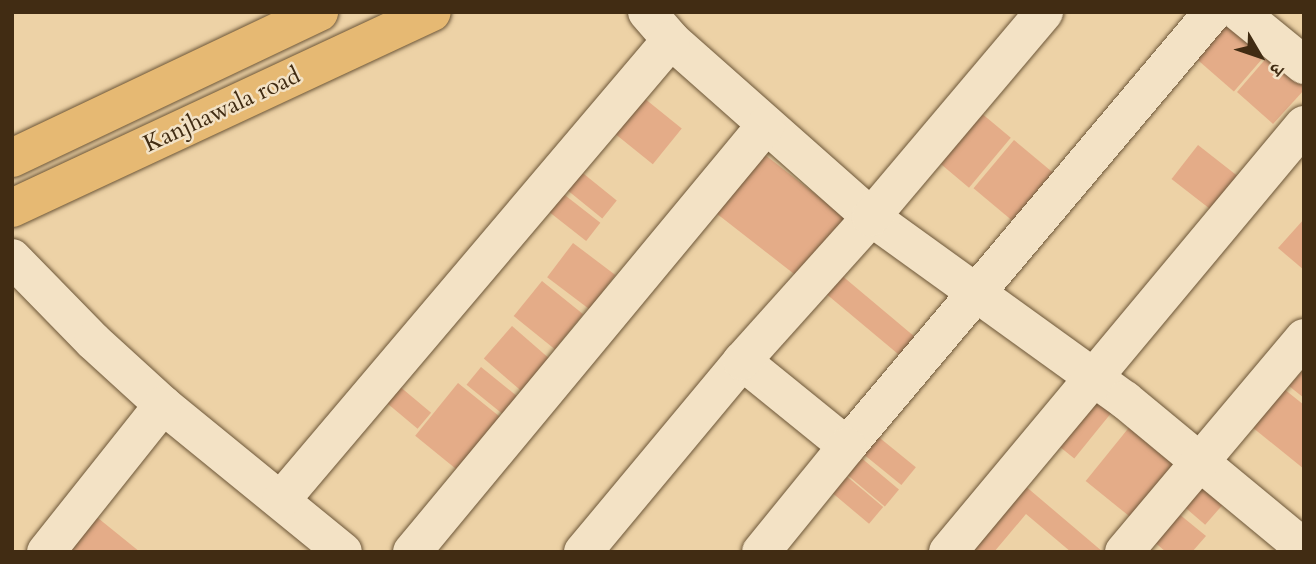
<!DOCTYPE html>
<meta charset="utf-8">
<style>
body{margin:0}
#map{position:relative;width:1316px;height:564px;overflow:hidden;background:#edd2a6;font-family:Cardo,"Noto Serif Devanagari",serif}
div>[style]{position:absolute}
.building>*{inset:0;background:#e4ac88;transform-origin:0 0}
.roads{filter:drop-shadow(0 0 2px #6c5638) drop-shadow(0 0 2px #6c5638)}
.minor>*{height:38px;margin:-19px;padding:0 19px;transform-origin:19px;border-radius:19px;background:#f3e2c5}
.major>*{height:38px;margin:-19px;padding:0 19px;transform-origin:19px;border-radius:19px;background:#e6b973}
span{translate:-50% -50%;white-space:nowrap;text-align:center;line-height:1.15;-webkit-text-stroke:5px #f3e2c5;paint-order:stroke}
.street-label{font-size:24px;color:#412c13}
.frame{position:absolute;inset:0;border:14px solid #412c13;pointer-events:none}
.north{position:absolute;left:1225px;top:21px;width:70px;height:70px;-webkit-text-stroke:5px #f3e2c5;paint-order:stroke;rotate:129deg;font-size:19px;font-weight:700;line-height:28px;text-align:center;color:#412c13}
.north::after{content:'';display:block;margin:auto;width:24px;height:32px;background:#412c13;clip-path:polygon(50% 0,100% 100%,50% 72%,0 100%)}
</style>
<div id="map">
<div class="building">
<div style="left:1234px;top:12px;width:52px;height:60px;rotate:41deg"></div>
<div style="clip-path:polygon(1275px 48px,1304px 73px,1304px 90px,1273px 124px,1237px 92px)"></div>
<div style="left:639px;top:94px;width:55px;height:46px;rotate:39deg"></div>
<div style="left:974px;top:107px;width:48px;height:65px;rotate:40deg"></div>
<div style="left:1014px;top:140px;width:55px;height:63px;rotate:40deg"></div>
<div style="left:1198px;top:145px;width:53px;height:43px;rotate:38deg"></div>
<div style="left:755px;top:147px;width:120px;height:76px;rotate:38deg"></div>
<div style="left:574px;top:166px;width:55px;height:23px;rotate:39deg"></div>
<div style="left:557px;top:189px;width:55px;height:23px;rotate:38deg"></div>
<div style="clip-path:polygon(1304px 219px,1304px 270px,1278px 248px)"></div>
<div style="left:573px;top:243px;width:53px;height:43px;rotate:37deg"></div>
<div style="left:834px;top:269px;width:117px;height:24px;rotate:40deg"></div>
<div style="left:542px;top:281px;width:53px;height:45px;rotate:39deg"></div>
<div style="left:512px;top:326px;width:49px;height:43px;rotate:41deg"></div>
<div style="left:481px;top:367px;width:48px;height:23px;rotate:39deg"></div>
<div style="clip-path:polygon(1304px 369px,1304px 398px,1289px 386px)"></div>
<div style="left:392px;top:380px;width:51px;height:21px;rotate:40deg"></div>
<div style="left:458px;top:383px;width:55px;height:68px;rotate:39deg"></div>
<div style="left:1088px;top:386px;width:35px;height:65px;rotate:39deg"></div>
<div style="clip-path:polygon(1284px 389px,1304px 405px,1304px 469px,1252px 427px)"></div>
<div style="left:1131px;top:425px;width:63px;height:72px;rotate:39deg"></div>
<div style="left:870px;top:430px;width:59px;height:23px;rotate:39deg"></div>
<div style="left:853px;top:451px;width:60px;height:22px;rotate:40deg"></div>
<div style="left:838px;top:469px;width:59px;height:22px;rotate:40deg"></div>
<div style="left:1195px;top:471px;width:43px;height:34px;rotate:41deg"></div>
<div style="clip-path:polygon(1017px 479px,1103px 552px,1071px 552px,1026px 514px,994px 552px,956px 552px)"></div>
<div style="clip-path:polygon(1168px 505px,1206px 536px,1192px 552px,1166px 552px,1144px 533px)"></div>
<div style="clip-path:polygon(93px 514px,140px 552px,68px 552px)"></div>
</div>
<div class="roads">
<div class="minor">
<div style="left:647px;top:12px;width:37px;rotate:49deg"></div>
<div style="left:671px;top:40px;width:267px;rotate:41.5deg"></div>
<div style="left:871px;top:217px;width:313px;rotate:35.8deg"></div>
<div style="left:1125px;top:400px;width:232px;rotate:39.6deg"></div>
<div style="left:1239px;top:12px;width:84px;rotate:39.2deg"></div>
<div style="left:12px;top:258px;width:116px;rotate:45.7deg"></div>
<div style="left:93px;top:341px;width:95px;rotate:42.4deg"></div>
<div style="left:163px;top:405px;width:232px;rotate:39.2deg"></div>
<div style="left:742px;top:361px;width:135px;rotate:39deg"></div>
<div style="left:847px;top:446px;width:568px;rotate:-49.86deg"></div>
<div style="left:281px;top:500px;width:603px;rotate:-49.71deg"></div>
<div style="left:46px;top:552px;width:188px;rotate:-51.5deg"></div>
<div style="left:412px;top:552px;width:555px;rotate:-50.34deg"></div>
<div style="left:583px;top:552px;width:249px;rotate:-50.2deg"></div>
<div style="left:742px;top:361px;width:193px;rotate:-48.1deg"></div>
<div style="left:871px;top:217px;width:268px;rotate:-49.8deg"></div>
<div style="left:761px;top:552px;width:136px;rotate:-50.9deg"></div>
<div style="left:948px;top:552px;width:556px;rotate:-50.18deg"></div>
<div style="left:1124px;top:552px;width:280px;rotate:-49.9deg"></div>
</div>
<div class="major">
<div style="left:12px;top:158px;width:340px;rotate:-25.4deg"></div>
<div style="left:12px;top:208px;width:463px;rotate:-25deg"></div>
</div>
</div>
<div class="street-label">
<span style="left:222px;top:110px;rotate:-25deg">Kanjhawala road</span>
</div>
<div class="frame"></div>
<div class="north">उ</div>
</div>
